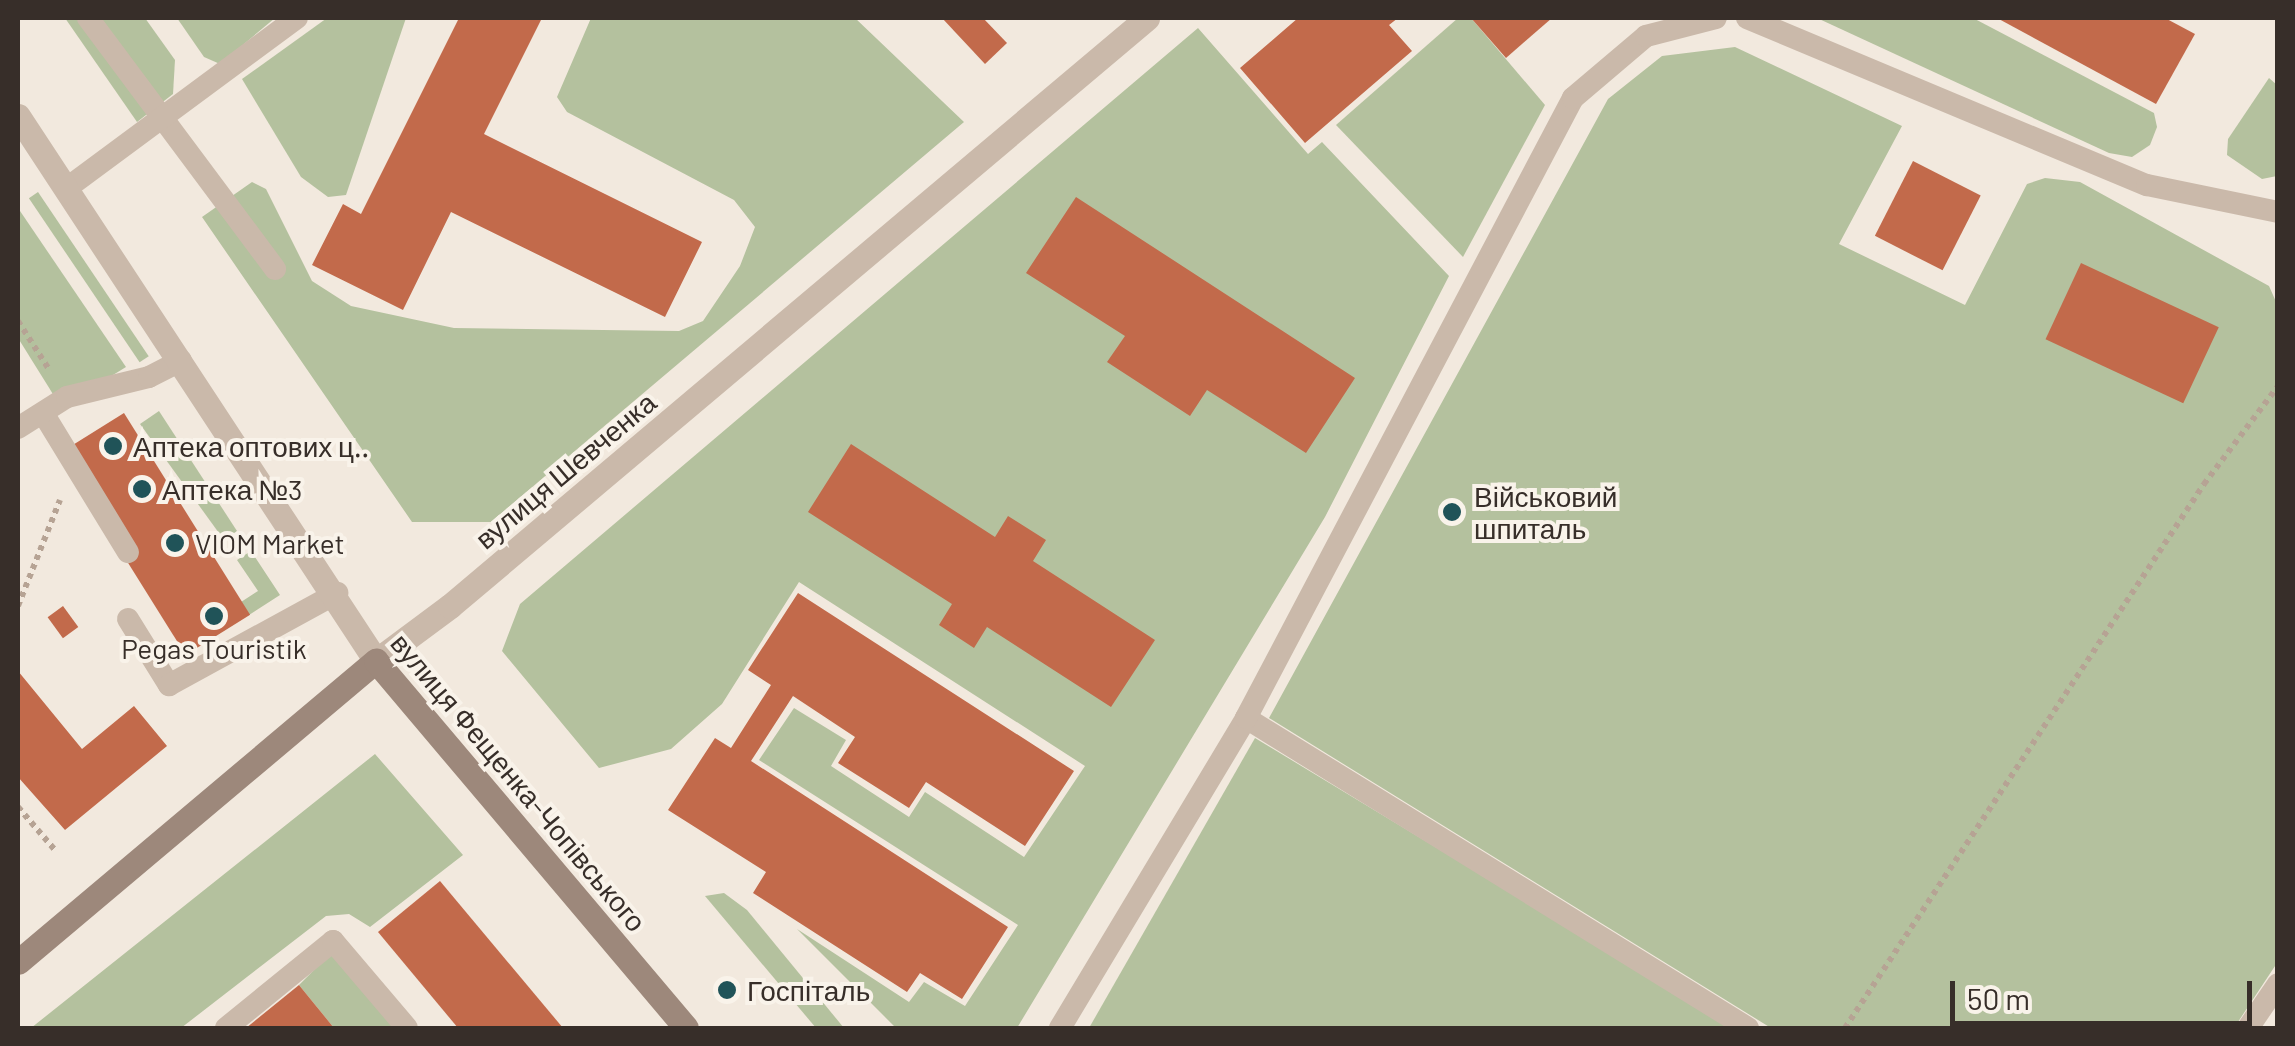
<!DOCTYPE html>
<meta charset="utf-8">
<style>
body{margin:0}
#map{position:relative;width:2295px;height:1046px;overflow:hidden;background:#f2e9de;font-family:Barlow,sans-serif}
div>[style]{position:absolute}
.green>*{inset:0;background:#b4c19e;transform-origin:0 0}
.building>*{inset:0;background:#c26a4b;transform-origin:0 0}
.path>*{height:6px;margin-top:-3px;transform-origin:0;background:repeating-linear-gradient(90deg,#b6a394 0 5px,transparent 0 10px)}
.lane>*{height:22px;margin:-11px;padding:0 11px;transform-origin:11px;border-radius:11px;background:#cab9aa}
.street>*{height:25px;margin:-12.5px;padding:0 12.5px;transform-origin:12.5px;border-radius:12.5px;background:#cab9aa}
.secondary>*{height:25px;margin:-12.5px;padding:0 12.5px;transform-origin:12.5px;border-radius:12.5px;background:#9d887b}
.dots>*{width:28px;height:28px;translate:-50% -50%;box-sizing:border-box;border:5px solid #f9f3ea;border-radius:50%}
span{translate:-50% -50%;white-space:nowrap;text-align:center;line-height:1.15;-webkit-text-stroke:8px #f9f3ea;paint-order:stroke}
.poi-label{font-size:28px;color:#372e29}
.left{translate:0 -50%;text-align:left}
.street-label{font-size:28px;color:#372e29}
.frame{position:absolute;inset:0;border:20px solid #372e29;pointer-events:none}
.scale{position:absolute;left:1950px;top:981px;width:302px;height:45px;box-sizing:border-box;border:5px solid #372e29;border-top:0;padding-left:12px;font-size:30px;line-height:35px;white-space:nowrap;color:#372e29;-webkit-text-stroke:8px #f9f3ea;paint-order:stroke}
</style>
<div id="map">
<div class="green">
<div style="clip-path:polygon(65px 18px,145px 18px,175px 60px,173px 94px,137px 122px)"></div>
<div style="clip-path:polygon(177px 18px,275px 18px,220px 64px,204px 57px)"></div>
<div style="clip-path:polygon(327px 18px,406px 18px,346px 195px,328px 197px,301px 177px,242px 79px)"></div>
<div style="clip-path:polygon(591px 18px,855px 18px,964px 122px,491px 522px,412px 522px,202px 217px,252px 182px,266px 189px,312px 281px,351px 306px,454px 328px,679px 331px,703px 321px,740px 266px,755px 227px,734px 200px,567px 112px,557px 97px)"></div>
<div style="clip-path:polygon(1458px 18px,1471px 18px,1545px 105px,1463px 257px,1336px 125px)"></div>
<div style="clip-path:polygon(1817px 18px,1973px 18px,2154px 113px,2157px 127px,2150px 145px,2132px 157px,2109px 153px)"></div>
<div style="clip-path:polygon(1198px 28px,1308px 154px,1322px 142px,1449px 276px,1325px 517px,1017px 1028px,896px 1028px,797px 929px,909px 1002px,924px 982px,965px 1006px,1018px 925px,759px 760px,794px 708px,846px 740px,831px 766px,909px 817px,925px 792px,1024px 857px,1085px 766px,799px 582px,722px 704px,671px 749px,599px 768px,502px 651px,520px 604px)"></div>
<div style="clip-path:polygon(1735px 47px,1902px 126px,1839px 244px,1965px 305px,2027px 184px,2045px 178px,2080px 182px,2269px 286px,2277px 304px,2277px 963px,2234px 1028px,1771px 1028px,1269px 718px,1608px 99px,1662px 56px)"></div>
<div style="clip-path:polygon(2269px 78px,2277px 85px,2277px 176px,2262px 179px,2227px 155px,2228px 139px)"></div>
<div style="left:38px;top:192px;width:198px;height:11px;rotate:56deg"></div>
<div style="clip-path:polygon(18px 208px,126px 367px,61px 407px,18px 338px)"></div>
<div style="clip-path:polygon(159px 411px,237px 531px,224px 540px,140px 424px)"></div>
<div style="clip-path:polygon(251px 551px,280px 595px,249px 615px,241px 602px,258px 591px,237px 560px)"></div>
<div style="clip-path:polygon(1255px 738px,1735px 1028px,1089px 1028px)"></div>
<div style="clip-path:polygon(375px 754px,463px 855px,370px 927px,349px 914px,326px 916px,181px 1028px,31px 1028px)"></div>
<div style="clip-path:polygon(724px 893px,747px 910px,844px 1028px,816px 1028px,705px 896px)"></div>
<div style="clip-path:polygon(333px 951px,396px 1028px,334px 1028px,299px 985px)"></div>
</div>
<div class="building">
<div style="clip-path:polygon(459px 18px,542px 18px,484px 134px,702px 242px,665px 317px,451px 212px,403px 310px,312px 265px,343px 204px,361px 214px)"></div>
<div style="clip-path:polygon(942px 18px,983px 18px,1007px 43px,985px 64px)"></div>
<div style="clip-path:polygon(1298px 18px,1398px 18px,1389px 25px,1412px 51px,1305px 143px,1240px 68px)"></div>
<div style="clip-path:polygon(1471px 18px,1552px 18px,1506px 58px)"></div>
<div style="clip-path:polygon(1997px 18px,2165px 18px,2195px 34px,2156px 104px)"></div>
<div style="left:1913px;top:161px;width:76px;height:84px;rotate:27deg"></div>
<div style="clip-path:polygon(1076px 197px,1355px 378px,1306px 453px,1207px 390px,1190px 416px,1107px 362px,1125px 336px,1026px 273px)"></div>
<div style="left:2081px;top:263px;width:152px;height:84px;rotate:25deg"></div>
<div style="left:124px;top:413px;width:238px;height:76px;rotate:58deg"></div>
<div style="clip-path:polygon(851px 444px,995px 537px,1008px 516px,1046px 540px,1033px 561px,1155px 640px,1111px 707px,987px 627px,974px 648px,939px 625px,952px 604px,808px 512px)"></div>
<div style="clip-path:polygon(798px 593px,1074px 771px,1025px 846px,926px 782px,909px 808px,838px 763px,855px 737px,793px 696px,751px 761px,1008px 927px,962px 999px,920px 973px,907px 992px,753px 893px,766px 872px,668px 810px,715px 738px,731px 748px,771px 685px,748px 670px)"></div>
<div style="left:63px;top:606px;width:26px;height:19px;rotate:54deg"></div>
<div style="clip-path:polygon(18px 671px,82px 749px,134px 706px,167px 746px,65px 830px,18px 777px)"></div>
<div style="clip-path:polygon(440px 881px,563px 1028px,458px 1028px,378px 932px)"></div>
<div style="clip-path:polygon(299px 985px,334px 1028px,246px 1028px)"></div>
</div>
<div class="path">
<div style="left:18px;top:321px;width:59px;rotate:57.4deg"></div>
<div style="left:18px;top:606px;width:114px;rotate:-68.4deg"></div>
<div style="left:18px;top:807px;width:57px;rotate:49.3deg"></div>
<div style="left:1845px;top:1028px;width:652px;rotate:-56.58deg"></div>
<div style="left:2204px;top:484px;width:123px;rotate:-52.9deg"></div>
</div>
<div class="lane">
<div style="left:88px;top:18px;width:313px;rotate:53.3deg"></div>
<div style="left:1747px;top:18px;width:433px;rotate:22.7deg"></div>
<div style="left:2147px;top:185px;width:134px;rotate:11.6deg"></div>
<div style="left:67px;top:188px;width:286px;rotate:-36.5deg"></div>
<div style="left:43px;top:413px;width:163px;rotate:58.6deg"></div>
<div style="left:18px;top:428px;width:58px;rotate:-32.3deg"></div>
<div style="left:67px;top:397px;width:84px;rotate:-13.7deg"></div>
<div style="left:149px;top:377px;width:36px;rotate:-27deg"></div>
<div style="left:128px;top:619px;width:78px;rotate:58.2deg"></div>
<div style="left:169px;top:685px;width:192px;rotate:-28.7deg"></div>
<div style="left:1246px;top:718px;width:590px;rotate:31.7deg"></div>
<div style="left:226px;top:1028px;width:138px;rotate:-39.1deg"></div>
<div style="left:333px;top:941px;width:114px;rotate:49.6deg"></div>
<div style="left:1060px;top:1028px;width:362px;rotate:-59deg"></div>
<div style="left:1246px;top:718px;width:701px;rotate:-62.19deg"></div>
<div style="left:1573px;top:98px;width:96px;rotate:-40.3deg"></div>
<div style="left:1646px;top:36px;width:72px;rotate:-14.4deg"></div>
<div style="left:2248px;top:1028px;width:53px;rotate:-55.7deg"></div>
</div>
<div class="street">
<div style="left:18px;top:116px;width:652px;rotate:56.7deg"></div>
<div style="left:376px;top:661px;width:92px;rotate:-36.6deg"></div>
<div style="left:450px;top:606px;width:912px;rotate:-40.15deg"></div>
</div>
<div class="secondary">
<div style="left:18px;top:962px;width:468px;rotate:-40.1deg"></div>
<div style="left:376px;top:661px;width:480px;rotate:49.8deg"></div>
</div>
<div class="dots">
<div style="left:113px;top:446px;background:#205358"></div>
<div style="left:142px;top:489px;background:#205358"></div>
<div style="left:1452px;top:512px;background:#205358"></div>
<div style="left:175px;top:543px;background:#205358"></div>
<div style="left:214px;top:616px;background:#205358"></div>
<div style="left:727px;top:990px;background:#205358"></div>
</div>
<div class="poi-label">
<span class="left" style="left:133px;top:446px">Аптека оптових ц‥</span>
<span class="left" style="left:162px;top:489px">Аптека №3</span>
<span class="left" style="left:1474px;top:512px">Військовий<br>шпиталь</span>
<span class="left" style="left:195px;top:543px">VIOM Market</span>
<span style="left:214px;top:648px">Pegas Touristik</span>
<span class="left" style="left:747px;top:990px">Госпіталь</span>
</div>
<div class="street-label">
<span style="left:565px;top:470px;rotate:-40deg">вулиця Шевченка</span>
<span style="left:519px;top:782px;rotate:50deg">вулиця Фещенка-Чопівського</span>
</div>
<div class="frame"></div>
<div class="scale">50 m</div>
</div>
